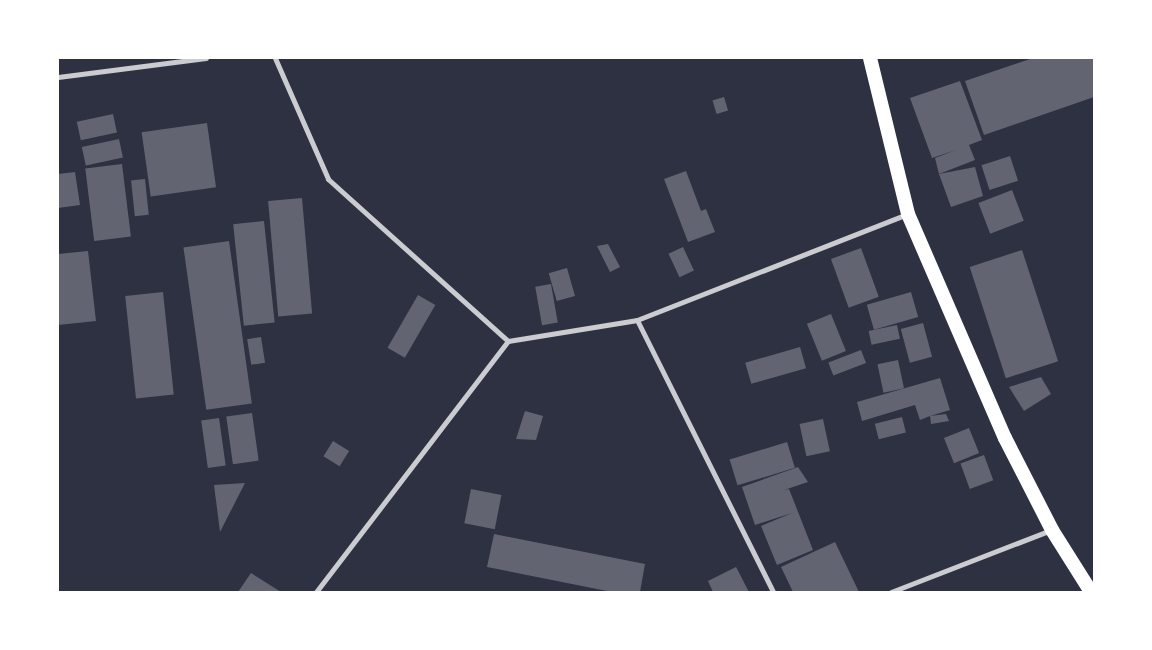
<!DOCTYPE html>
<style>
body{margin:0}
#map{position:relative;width:1152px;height:650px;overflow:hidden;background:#2d3142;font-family:"Fira Sans",sans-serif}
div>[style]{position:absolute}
.building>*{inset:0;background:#626471;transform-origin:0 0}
.minor>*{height:5px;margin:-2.5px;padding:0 2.5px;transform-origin:2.5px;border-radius:2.5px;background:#caccd0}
.trunk>*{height:14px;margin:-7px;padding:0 7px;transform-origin:7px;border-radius:7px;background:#fff}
span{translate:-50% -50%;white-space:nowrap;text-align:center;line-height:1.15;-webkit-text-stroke:5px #fff;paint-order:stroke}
.frame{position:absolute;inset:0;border:59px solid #fff;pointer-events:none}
</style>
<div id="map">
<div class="building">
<div style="clip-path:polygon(1033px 58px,1094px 58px,1094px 97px,984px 135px,965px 81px)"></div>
<div style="clip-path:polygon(960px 81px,982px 140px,969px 145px,975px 160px,939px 174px,935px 158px,956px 150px,932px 158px,910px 98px)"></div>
<div style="left:724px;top:97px;width:14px;height:12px;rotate:73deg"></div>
<div style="left:113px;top:114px;width:19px;height:37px;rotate:78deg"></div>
<div style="left:207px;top:123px;width:65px;height:66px;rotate:82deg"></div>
<div style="left:119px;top:139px;width:19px;height:38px;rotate:78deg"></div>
<div style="left:1010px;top:156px;width:26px;height:30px;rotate:72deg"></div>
<div style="left:122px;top:164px;width:73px;height:37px;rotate:83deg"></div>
<div style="clip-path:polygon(975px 167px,983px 196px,951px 207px,939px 174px)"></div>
<div style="clip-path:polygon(686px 171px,701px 211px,706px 209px,715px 232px,688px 242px,664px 179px)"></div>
<div style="clip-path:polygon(75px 172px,80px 205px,58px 208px,58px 174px)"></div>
<div style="left:145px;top:179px;width:36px;height:14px;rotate:84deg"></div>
<div style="left:1012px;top:190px;width:33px;height:36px;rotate:69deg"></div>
<div style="left:302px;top:198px;width:116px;height:34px;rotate:85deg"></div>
<div style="left:264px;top:221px;width:102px;height:31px;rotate:84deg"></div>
<div style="left:229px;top:241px;width:164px;height:46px;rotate:82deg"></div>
<div style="clip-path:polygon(608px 244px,620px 267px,610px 272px,597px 246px)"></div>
<div style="left:683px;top:247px;width:26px;height:16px;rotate:65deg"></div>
<div style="left:861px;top:248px;width:52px;height:32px;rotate:70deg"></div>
<div style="left:1022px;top:250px;width:117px;height:55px;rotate:72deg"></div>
<div style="clip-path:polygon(88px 251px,96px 321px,58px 325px,58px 254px)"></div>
<div style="left:567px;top:268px;width:29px;height:19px;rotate:74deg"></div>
<div style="left:551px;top:284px;width:39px;height:16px;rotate:80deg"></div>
<div style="left:163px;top:292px;width:103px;height:38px;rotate:84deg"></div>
<div style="left:911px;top:292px;width:26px;height:46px;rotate:74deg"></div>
<div style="left:418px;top:295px;width:20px;height:61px;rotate:30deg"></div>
<div style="left:831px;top:314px;width:40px;height:26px;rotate:68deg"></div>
<div style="left:923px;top:323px;width:35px;height:23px;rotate:75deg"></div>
<div style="left:897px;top:325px;width:14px;height:29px;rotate:78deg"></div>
<div style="left:261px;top:337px;width:26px;height:14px;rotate:81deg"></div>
<div style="left:800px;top:347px;width:22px;height:57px;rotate:74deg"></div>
<div style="left:861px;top:350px;width:14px;height:35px;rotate:69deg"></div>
<div style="left:898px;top:360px;width:29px;height:21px;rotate:78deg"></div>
<div style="clip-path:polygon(1041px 377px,1051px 394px,1024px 411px,1009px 387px)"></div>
<div style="clip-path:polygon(940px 378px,950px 410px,930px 416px,946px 414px,949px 421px,931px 424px,930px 416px,920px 420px,915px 405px,862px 421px,857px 402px)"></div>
<div style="clip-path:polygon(525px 411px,543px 416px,536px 440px,516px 439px)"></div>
<div style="left:252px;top:413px;width:48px;height:26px;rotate:82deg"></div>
<div style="left:902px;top:417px;width:16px;height:28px;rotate:76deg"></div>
<div style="left:219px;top:418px;width:48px;height:18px;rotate:82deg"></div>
<div style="left:823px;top:419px;width:33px;height:24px;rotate:78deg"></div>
<div style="left:969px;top:428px;width:27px;height:27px;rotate:68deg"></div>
<div style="left:333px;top:441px;width:19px;height:18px;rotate:32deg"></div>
<div style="left:787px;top:442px;width:27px;height:60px;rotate:73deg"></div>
<div style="left:984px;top:455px;width:27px;height:25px;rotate:70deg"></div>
<div style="clip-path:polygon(798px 467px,808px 482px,784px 490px,789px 489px,813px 550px,777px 565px,761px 526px,792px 513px,755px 525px,742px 487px)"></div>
<div style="clip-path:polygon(245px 483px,220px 532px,214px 485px)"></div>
<div style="left:471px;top:489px;width:31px;height:35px;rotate:11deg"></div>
<div style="clip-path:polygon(494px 534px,645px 564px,640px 592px,612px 592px,487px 567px)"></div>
<div style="clip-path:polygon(835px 542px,859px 592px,793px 592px,781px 567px)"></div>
<div style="clip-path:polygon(736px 567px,749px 592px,713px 592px,708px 581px)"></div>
<div style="clip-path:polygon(251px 573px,281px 592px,238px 592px)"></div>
</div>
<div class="minor">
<div style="left:275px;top:58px;width:132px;rotate:66.3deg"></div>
<div style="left:328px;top:179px;width:242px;rotate:42deg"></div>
<div style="left:508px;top:341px;width:131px;rotate:-9.2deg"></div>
<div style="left:637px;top:320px;width:290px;rotate:-21.4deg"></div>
<div style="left:58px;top:77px;width:149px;rotate:-7.3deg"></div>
<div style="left:637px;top:320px;width:304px;rotate:63.4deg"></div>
<div style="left:316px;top:592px;width:316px;rotate:-52.6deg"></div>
<div style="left:891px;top:592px;width:172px;rotate:-21.2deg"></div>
</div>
<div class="trunk">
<div style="left:870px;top:58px;width:161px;rotate:76.3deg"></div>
<div style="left:908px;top:214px;width:244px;rotate:66.6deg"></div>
<div style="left:1005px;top:438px;width:103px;rotate:62.9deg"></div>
<div style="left:1052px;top:530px;width:73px;rotate:57.8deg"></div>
</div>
<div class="frame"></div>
</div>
